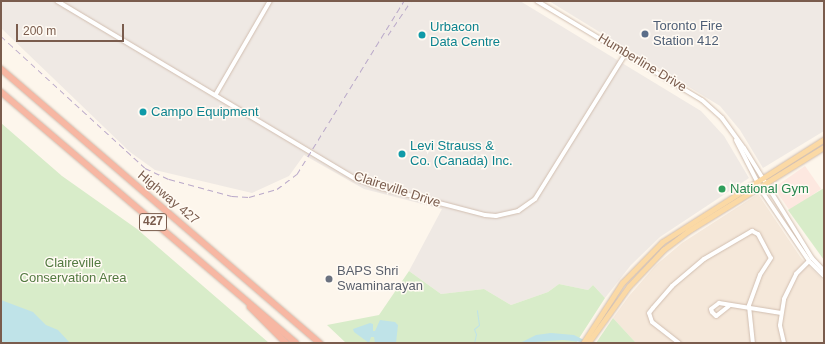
<!DOCTYPE html>
<style>
body{margin:0}
#map{position:relative;width:825px;height:344px;overflow:hidden;background:#fdf6ec;font-family:Arial,sans-serif}
div>[style]{position:absolute}
.residential>*{inset:0;background:#f5e8da}
.commercial>*{inset:0;background:#fde8e0;transform-origin:0 0}
.industrial>*{inset:0;background:#efe9e4}
.green>*{inset:0;background:#d8ecc9}
.water>*{inset:0;background:#bfe3e8}
.stream>*{height:1px;margin:-0.5px;padding:0 0.5px;transform-origin:0.5px;border-radius:0.5px;background:#bfe3e8}
.roads{filter:drop-shadow(0 0 1px #d1beb0) drop-shadow(0 0 1px #d1beb0)}
.minor>*{height:4px;margin:-2px;padding:0 2px;transform-origin:2px;border-radius:2px;background:#fff}
.major>*{height:5px;margin:-2.5px;padding:0 2.5px;transform-origin:2.5px;border-radius:2.5px;background:#fbd9a5}
.highway>*{height:6px;margin:-3px;padding:0 3px;transform-origin:3px;border-radius:3px;background:#f7b7a3}
.rail>*{height:1px;margin-top:-0.5px;transform-origin:0;background:repeating-linear-gradient(90deg,#b9a8c9 0 6px,transparent 0 10px)}
.dots>*{width:11px;height:11px;translate:-50% -50%;box-sizing:border-box;border:2px solid #fffaf3;border-radius:50%}
span{translate:-50% -50%;white-space:nowrap;text-align:center;line-height:1.15;-webkit-text-stroke:3px #fffaf3;paint-order:stroke}
.shield-label span{padding:1px 3px;background:#fffaf3;border:1px solid;border-radius:3px;-webkit-text-stroke-width:0}
.shield-label{font-size:12px;color:#7a5c4d;font-weight:700}
.service-label{font-size:13px;color:#4e5e75}
.left{translate:0 -50%;text-align:left}
.culture-label{font-size:13px;color:#0d838f}
.street-label{font-size:13px;color:#7a5c4d}
.leisure-label{font-size:13px;color:#27864d}
.park-label{font-size:13px;color:#537a41}
.worship-label{font-size:13px;color:#5b616d}
.frame{position:absolute;inset:0;border:2px solid #7a5c4d;pointer-events:none}
.scale{position:absolute;left:16px;top:24px;width:108px;height:18px;box-sizing:border-box;border:2px solid #7a5c4d;border-top:0;padding-left:5px;font-size:12px;line-height:14px;white-space:nowrap;color:#7a5c4d;-webkit-text-stroke:3px #fffaf3;paint-order:stroke}
</style>
<div id="map">
<div class="residential">
<div style="clip-path:polygon(758px 194px,801px 258px,824px 281px,824px 343px,636px 343px,613px 318px,629px 296px,656px 265px,682px 243px)"></div>
</div>
<div class="commercial">
<div style="left:805px;top:166px;width:28px;height:38px;rotate:55deg"></div>
</div>
<div class="industrial">
<div style="clip-path:polygon(1px 1px,520px 1px,701px 111px,724px 136px,749px 178px,660px 237px,631px 265px,605px 298px,593px 285px,588px 290px,559px 284px,548px 292px,511px 305px,484px 289px,441px 294px,409px 271px,442px 209px,364px 189px,304px 155px,289px 176px,252px 193px,155px 170px,130px 152px,1px 28px)"></div>
<div style="clip-path:polygon(549px 1px,824px 1px,824px 131px,763px 168px,740px 130px,720px 106px)"></div>
</div>
<div class="green">
<div style="clip-path:polygon(1px 123px,62px 176px,137px 229px,269px 343px,1px 343px)"></div>
<div style="clip-path:polygon(824px 188px,824px 260px,788px 210px)"></div>
<div style="clip-path:polygon(409px 271px,441px 294px,484px 289px,511px 305px,548px 292px,559px 284px,588px 290px,593px 285px,605px 298px,576px 343px,346px 343px,327px 325px,379px 315px)"></div>
<div style="clip-path:polygon(613px 318px,636px 343px,596px 343px)"></div>
</div>
<div class="water">
<div style="clip-path:polygon(1px 300px,33px 312px,46px 325px,58px 330px,70px 343px,1px 343px)"></div>
<div style="clip-path:polygon(380px 320px,395px 322px,398px 325px,396px 343px,375px 343px,374px 337px,371px 337px,369px 343px,354px 332px,353px 329px,370px 323px,373px 324px,373px 331px,375px 331px)"></div>
<div style="clip-path:polygon(551px 333px,574px 335px,590px 343px,563px 340px,520px 343px,536px 335px)"></div>
</div>
<div class="stream">
<div style="left:474px;top:343px;width:9px;rotate:-77deg"></div>
<div style="left:476px;top:334px;width:5px;rotate:-112deg"></div>
<div style="left:474px;top:329px;width:6px;rotate:-39deg"></div>
<div style="left:479px;top:325px;width:15px;rotate:-98deg"></div>
</div>
<div class="roads">
<div class="minor">
<div style="left:57px;top:1px;width:346px;rotate:30.8deg"></div>
<div style="left:354px;top:178px;width:30px;rotate:20deg"></div>
<div style="left:382px;top:188px;width:106px;rotate:14.7deg"></div>
<div style="left:485px;top:215px;width:11px;rotate:5deg"></div>
<div style="left:496px;top:216px;width:23px;rotate:-13deg"></div>
<div style="left:518px;top:211px;width:21px;rotate:-35deg"></div>
<div style="left:535px;top:199px;width:172px;rotate:-58.1deg"></div>
<div style="left:537px;top:1px;width:192px;rotate:31deg"></div>
<div style="left:702px;top:100px;width:27px;rotate:42deg"></div>
<div style="left:722px;top:118px;width:37px;rotate:54deg"></div>
<div style="left:744px;top:148px;width:129px;rotate:58.3deg"></div>
<div style="left:812px;top:258px;width:18px;rotate:47deg"></div>
<div style="left:216px;top:94px;width:108px;rotate:-59.9deg"></div>
<div style="left:736px;top:140px;width:59px;rotate:63deg"></div>
<div style="left:763px;top:193px;width:82px;rotate:55.9deg"></div>
<div style="left:809px;top:261px;width:21px;rotate:45deg"></div>
<div style="left:729px;top:306px;width:16px;rotate:142deg"></div>
<div style="left:716px;top:316px;width:6px;rotate:-135deg"></div>
<div style="left:712px;top:312px;width:3px;rotate:-108deg"></div>
<div style="left:711px;top:309px;width:10px;rotate:-37deg"></div>
<div style="left:719px;top:303px;width:63px;rotate:9.2deg"></div>
<div style="left:679px;top:343px;width:34px;rotate:-142deg"></div>
<div style="left:652px;top:322px;width:9px;rotate:-108deg"></div>
<div style="left:649px;top:313px;width:6px;rotate:-51deg"></div>
<div style="left:653px;top:308px;width:29px;rotate:-49deg"></div>
<div style="left:672px;top:286px;width:42px;rotate:-40.2deg"></div>
<div style="left:704px;top:259px;width:56px;rotate:-30.3deg"></div>
<div style="left:752px;top:231px;width:7px;rotate:27deg"></div>
<div style="left:758px;top:234px;width:27px;rotate:62deg"></div>
<div style="left:771px;top:258px;width:20px;rotate:123deg"></div>
<div style="left:760px;top:275px;width:33px;rotate:110deg"></div>
<div style="left:749px;top:306px;width:37px;rotate:84deg"></div>
<div style="left:784px;top:343px;width:18px;rotate:-103deg"></div>
<div style="left:780px;top:325px;width:26px;rotate:-81deg"></div>
<div style="left:784px;top:299px;width:28px;rotate:-64deg"></div>
<div style="left:796px;top:274px;width:18px;rotate:-45deg"></div>
</div>
<div class="major">
<div style="left:583px;top:343px;width:72px;rotate:-57deg"></div>
<div style="left:622px;top:283px;width:57px;rotate:-45.7deg"></div>
<div style="left:662px;top:242px;width:192px;rotate:-32.4deg"></div>
<div style="left:588px;top:343px;width:70px;rotate:-54.3deg"></div>
<div style="left:629px;top:286px;width:50px;rotate:-46.6deg"></div>
<div style="left:663px;top:250px;width:31px;rotate:-37deg"></div>
<div style="left:688px;top:231px;width:160px;rotate:-31.7deg"></div>
</div>
<div class="highway">
<div style="left:1px;top:69px;width:421px;rotate:40.7deg"></div>
<div style="left:1px;top:92px;width:387px;rotate:40.4deg"></div>
<div style="left:250px;top:307px;width:51px;rotate:45deg"></div>
</div>
</div>
<div class="rail">
<div style="left:388px;top:35px;width:41px;rotate:-55.9deg"></div>
<div style="left:1px;top:36px;width:195px;rotate:42.5deg"></div>
<div style="left:145px;top:168px;width:26px;rotate:25deg"></div>
<div style="left:169px;top:179px;width:65px;rotate:15.1deg"></div>
<div style="left:232px;top:196px;width:17px;rotate:3deg"></div>
<div style="left:249px;top:197px;width:29px;rotate:-16deg"></div>
<div style="left:277px;top:189px;width:25px;rotate:-37deg"></div>
<div style="left:297px;top:174px;width:203px;rotate:-58.3deg"></div>
</div>
<div class="dots">
<div style="left:645px;top:34px;background:#5c6f8a"></div>
<div style="left:422px;top:35px;background:#0f9aa8"></div>
<div style="left:143px;top:112px;background:#0f9aa8"></div>
<div style="left:402px;top:154px;background:#0f9aa8"></div>
<div style="left:722px;top:189px;background:#2e9e5b"></div>
<div style="left:329px;top:279px;background:#6b7280"></div>
</div>
<div class="shield-label">
<span style="left:153px;top:222px">427</span>
</div>
<div class="service-label">
<span class="left" style="left:653px;top:34px">Toronto Fire<br>Station 412</span>
</div>
<div class="culture-label">
<span class="left" style="left:430px;top:35px">Urbacon<br>Data Centre</span>
<span class="left" style="left:151px;top:112px">Campo Equipment</span>
<span class="left" style="left:410px;top:154px">Levi Strauss &amp;<br>Co. (Canada) Inc.</span>
</div>
<div class="street-label">
<span style="left:642px;top:63px;rotate:31deg">Humberline Drive</span>
<span style="left:397px;top:190px;rotate:18deg">Claireville Drive</span>
<span style="left:168px;top:198px;rotate:40deg">Highway 427</span>
</div>
<div class="leisure-label">
<span class="left" style="left:730px;top:189px">National Gym</span>
</div>
<div class="park-label">
<span style="left:73px;top:271px">Claireville<br>Conservation Area</span>
</div>
<div class="worship-label">
<span class="left" style="left:337px;top:279px">BAPS Shri<br>Swaminarayan</span>
</div>
<div class="frame"></div>
<div class="scale">200 m</div>
</div>
